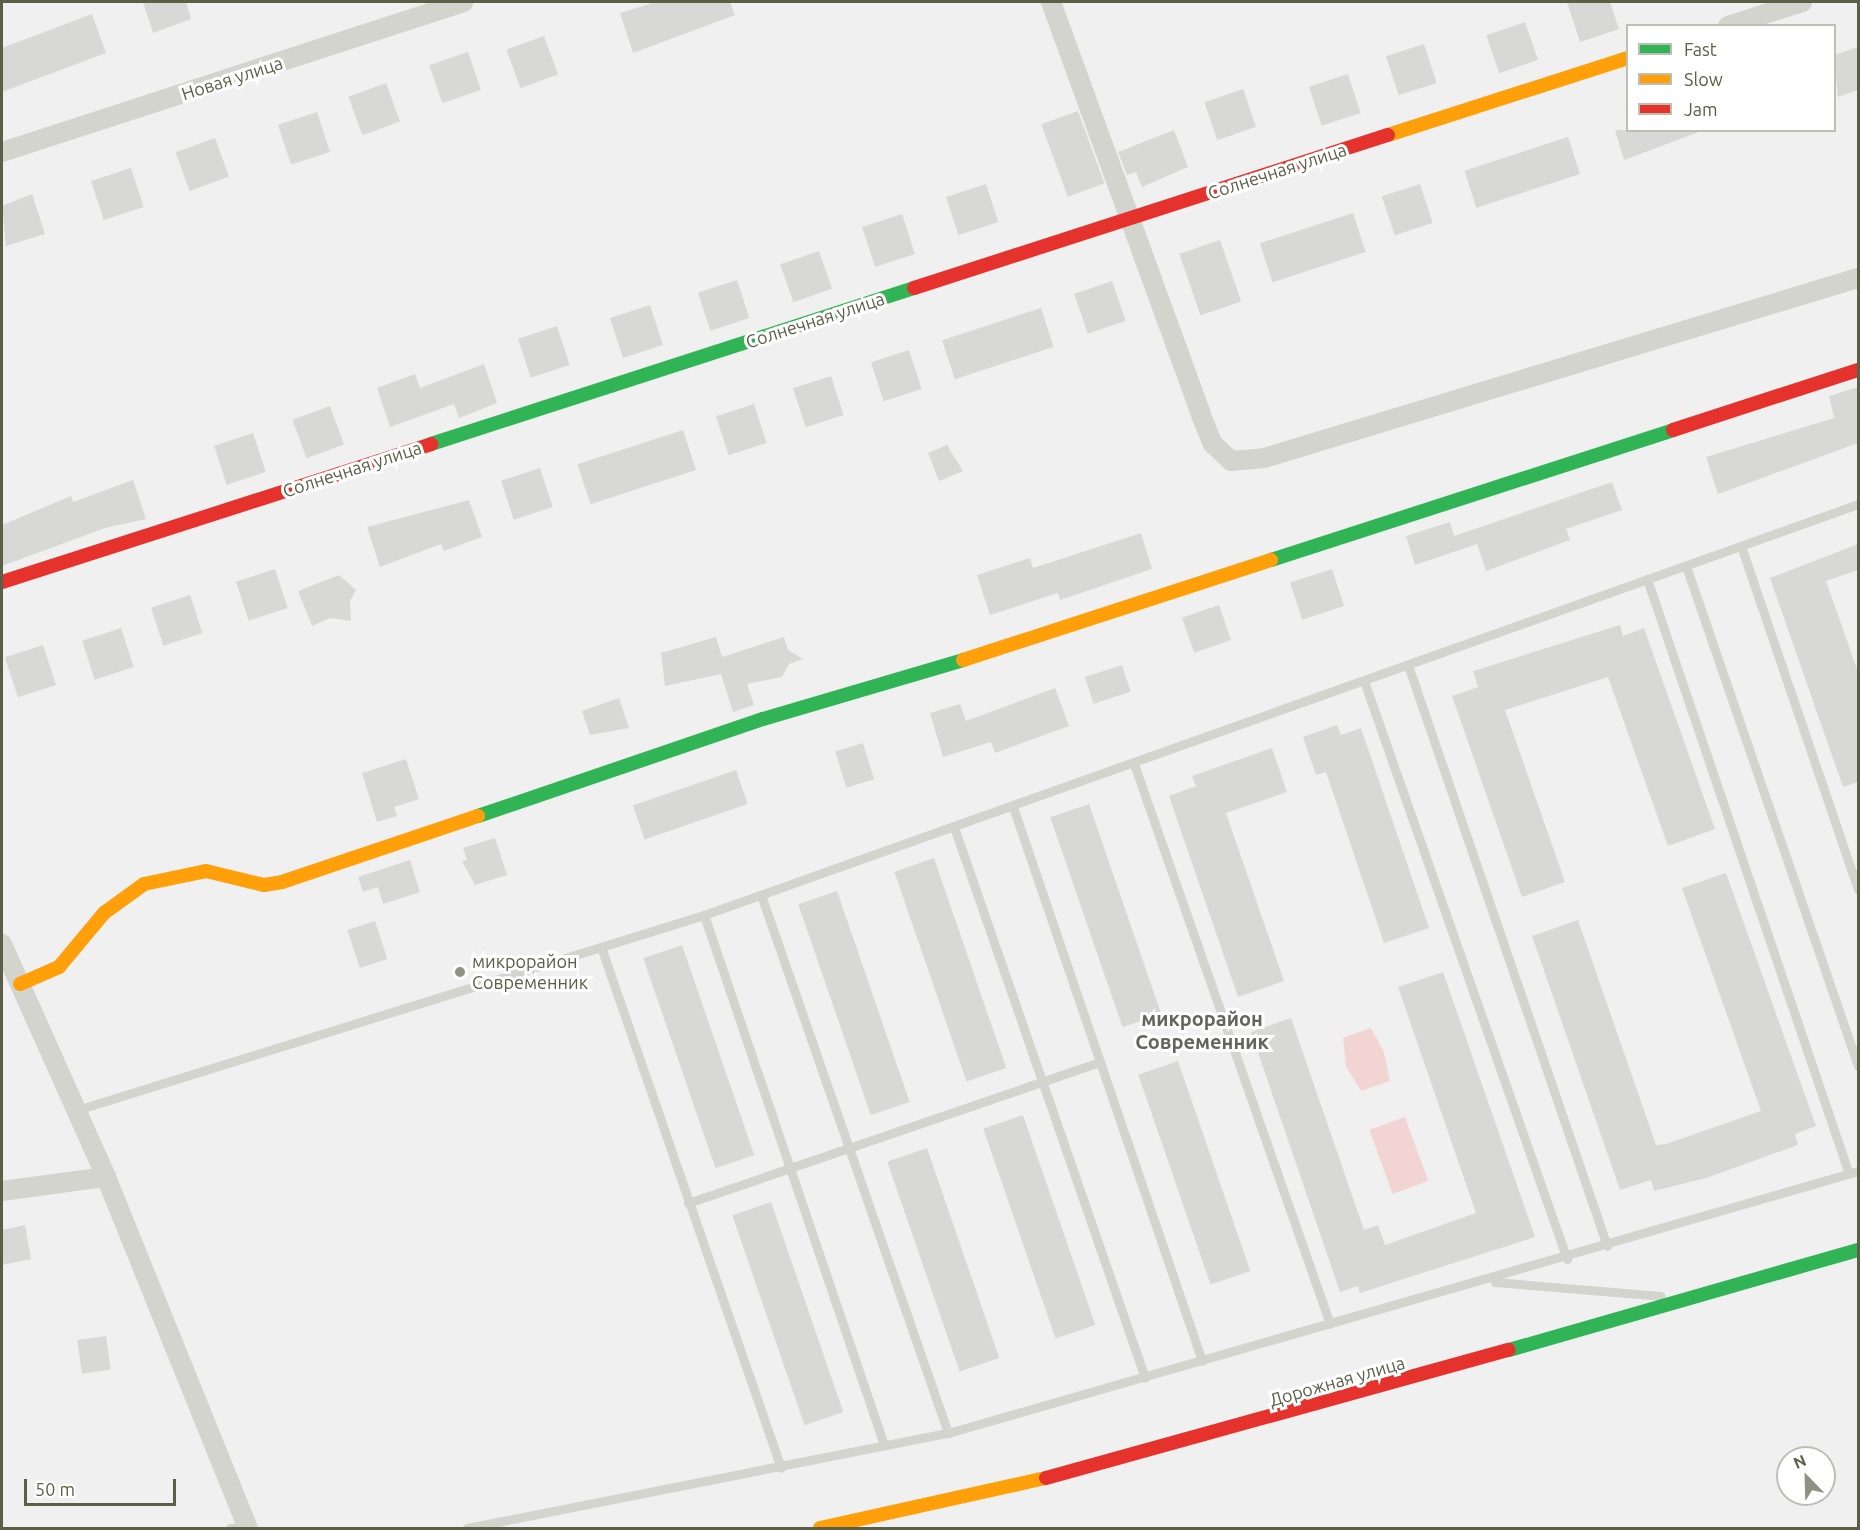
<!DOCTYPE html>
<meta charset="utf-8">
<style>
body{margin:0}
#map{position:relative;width:1860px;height:1530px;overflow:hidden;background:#f0f0f1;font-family:Ubuntu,sans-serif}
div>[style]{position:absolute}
.green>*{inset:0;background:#f2d4d2;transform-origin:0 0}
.building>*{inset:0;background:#d8d9d6;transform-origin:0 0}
.lane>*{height:9px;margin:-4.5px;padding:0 4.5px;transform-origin:4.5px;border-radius:4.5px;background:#d3d4ce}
.street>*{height:20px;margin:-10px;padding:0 10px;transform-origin:10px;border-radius:10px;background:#d3d4ce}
.fast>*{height:14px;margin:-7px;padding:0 7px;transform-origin:7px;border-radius:7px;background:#30b455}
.slow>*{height:14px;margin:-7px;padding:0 7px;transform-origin:7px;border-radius:7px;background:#ff9f0a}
.jam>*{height:14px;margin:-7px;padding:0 7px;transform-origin:7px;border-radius:7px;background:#e5322d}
.dots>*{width:16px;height:16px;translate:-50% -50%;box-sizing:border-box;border:3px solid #fff;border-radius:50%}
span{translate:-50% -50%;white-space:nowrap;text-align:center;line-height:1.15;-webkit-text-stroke:6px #fff;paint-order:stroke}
.street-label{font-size:18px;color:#5b5f45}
.poi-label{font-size:18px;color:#5b5f45}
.left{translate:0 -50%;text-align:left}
.neighbourhood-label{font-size:20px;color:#62655b;font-weight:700}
.frame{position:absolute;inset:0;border:3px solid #5b5f45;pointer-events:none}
.legend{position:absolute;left:1626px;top:24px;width:210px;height:108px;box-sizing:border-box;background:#fff;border:2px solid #bdbfb5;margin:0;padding:8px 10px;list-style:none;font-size:18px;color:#5b5f45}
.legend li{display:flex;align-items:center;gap:12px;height:30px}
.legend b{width:30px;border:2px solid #bdbfb5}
.north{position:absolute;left:1776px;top:1446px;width:60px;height:60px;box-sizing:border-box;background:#fff;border:2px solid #bdbfb5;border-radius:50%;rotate:337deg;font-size:16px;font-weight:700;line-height:24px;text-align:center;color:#5b5f45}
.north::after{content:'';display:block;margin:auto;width:21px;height:27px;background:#8f9281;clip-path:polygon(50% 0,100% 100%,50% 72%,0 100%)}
.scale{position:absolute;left:24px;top:1479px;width:152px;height:27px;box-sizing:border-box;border:3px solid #5b5f45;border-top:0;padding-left:8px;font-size:18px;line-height:21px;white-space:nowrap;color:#5b5f45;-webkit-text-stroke:4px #fff;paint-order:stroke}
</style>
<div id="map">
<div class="green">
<div style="clip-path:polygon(1371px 1028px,1384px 1052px,1390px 1081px,1361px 1091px,1346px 1066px,1343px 1038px)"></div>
<div style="left:1405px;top:1117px;width:68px;height:38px;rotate:70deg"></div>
</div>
<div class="building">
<div style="clip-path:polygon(143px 2px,186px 2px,191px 19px,153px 33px)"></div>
<div style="clip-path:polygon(656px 2px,730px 2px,735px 15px,633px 53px,620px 13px)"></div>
<div style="clip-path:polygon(1567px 2px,1610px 2px,1619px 29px,1580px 42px)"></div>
<div style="clip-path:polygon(92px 14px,106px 53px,2px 92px,2px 48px)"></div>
<div style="left:1525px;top:22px;width:40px;height:41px;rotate:71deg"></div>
<div style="left:544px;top:36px;width:41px;height:40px;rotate:70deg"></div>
<div style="left:1424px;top:44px;width:41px;height:40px;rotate:72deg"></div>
<div style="clip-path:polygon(1858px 47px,1858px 90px,1838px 97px,1834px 55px)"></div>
<div style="left:468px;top:52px;width:40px;height:41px;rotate:71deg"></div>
<div style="left:1348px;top:74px;width:41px;height:41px;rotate:72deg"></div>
<div style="left:386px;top:83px;width:41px;height:40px;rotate:70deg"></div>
<div style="left:1243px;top:89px;width:40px;height:41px;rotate:71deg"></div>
<div style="left:1078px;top:111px;width:77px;height:39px;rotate:70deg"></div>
<div style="left:317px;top:112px;width:42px;height:41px;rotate:72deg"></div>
<div style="clip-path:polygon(1174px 130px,1188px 167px,1142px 187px,1136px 172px,1127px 175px,1118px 152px)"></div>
<div style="clip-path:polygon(1615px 130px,1698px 130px,1699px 132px,1624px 160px)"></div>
<div style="left:1568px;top:137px;width:39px;height:109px;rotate:72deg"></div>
<div style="left:215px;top:138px;width:41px;height:42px;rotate:70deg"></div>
<div style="left:131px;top:168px;width:41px;height:42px;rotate:72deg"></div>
<div style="left:986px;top:184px;width:40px;height:42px;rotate:72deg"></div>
<div style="left:1420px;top:184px;width:41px;height:40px;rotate:72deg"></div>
<div style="clip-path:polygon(32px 194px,45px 234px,6px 246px,2px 206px)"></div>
<div style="left:1353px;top:213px;width:41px;height:98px;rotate:72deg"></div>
<div style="left:902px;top:214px;width:42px;height:42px;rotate:72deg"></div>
<div style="left:1220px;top:240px;width:65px;height:43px;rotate:71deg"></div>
<div style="left:819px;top:251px;width:40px;height:41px;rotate:71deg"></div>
<div style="left:737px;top:280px;width:40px;height:41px;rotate:72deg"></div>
<div style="left:1112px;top:281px;width:42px;height:40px;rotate:71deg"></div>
<div style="left:650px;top:305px;width:42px;height:42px;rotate:72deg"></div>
<div style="left:1041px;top:308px;width:41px;height:104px;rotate:72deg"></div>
<div style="left:557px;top:326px;width:41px;height:41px;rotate:72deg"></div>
<div style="left:909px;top:350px;width:41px;height:40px;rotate:72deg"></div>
<div style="clip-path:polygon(484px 364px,497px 403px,459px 418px,454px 404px,390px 427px,377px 388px,415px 374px,420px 388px)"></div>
<div style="left:831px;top:376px;width:41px;height:40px;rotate:72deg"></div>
<div style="clip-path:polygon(1858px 387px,1858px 443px,1718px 494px,1706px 457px,1834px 418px,1829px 396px)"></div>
<div style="left:754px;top:404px;width:41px;height:40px;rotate:72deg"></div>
<div style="left:330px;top:406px;width:41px;height:40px;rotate:70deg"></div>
<div style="left:683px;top:430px;width:42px;height:111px;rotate:72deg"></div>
<div style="left:253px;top:433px;width:41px;height:41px;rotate:72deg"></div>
<div style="clip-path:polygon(947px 445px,963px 471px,939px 481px,928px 453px)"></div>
<div style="left:540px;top:468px;width:41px;height:41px;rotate:72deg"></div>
<div style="clip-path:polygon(133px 480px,146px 519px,105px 528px,2px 566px,2px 525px,71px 496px,73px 502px)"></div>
<div style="clip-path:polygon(1612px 482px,1622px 510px,1566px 529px,1570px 540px,1486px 571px,1477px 544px,1415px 565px,1406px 536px,1450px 522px,1454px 536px)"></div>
<div style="clip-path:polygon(469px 500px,482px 537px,444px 551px,441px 544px,380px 567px,367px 527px)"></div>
<div style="clip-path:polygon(1141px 533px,1152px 569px,1060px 600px,1058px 593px,990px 615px,977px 575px,1030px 558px,1033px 568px)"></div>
<div style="clip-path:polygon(1858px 544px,1858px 570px,1826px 581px,1858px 672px,1858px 782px,1843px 787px,1770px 578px)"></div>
<div style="left:275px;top:569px;width:41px;height:41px;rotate:72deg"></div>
<div style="left:1332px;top:569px;width:39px;height:44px;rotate:72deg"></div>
<div style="clip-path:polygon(339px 575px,356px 590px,350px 601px,351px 621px,330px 618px,312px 626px,298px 591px)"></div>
<div style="left:190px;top:595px;width:40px;height:41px;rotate:72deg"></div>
<div style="left:1219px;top:605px;width:37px;height:39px;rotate:71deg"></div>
<div style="clip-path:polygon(1620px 625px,1623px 636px,1644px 628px,1715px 829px,1668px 846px,1608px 677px,1505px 710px,1565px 882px,1522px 897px,1452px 696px,1478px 687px,1473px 671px)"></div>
<div style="left:121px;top:628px;width:41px;height:41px;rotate:72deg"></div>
<div style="clip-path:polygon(716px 637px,722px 657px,784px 637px,788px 650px,803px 659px,789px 664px,782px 677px,747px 684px,754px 705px,733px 712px,721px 674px,665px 686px,661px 653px)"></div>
<div style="left:43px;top:645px;width:42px;height:40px;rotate:72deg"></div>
<div style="left:1122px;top:665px;width:28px;height:39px;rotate:72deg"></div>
<div style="clip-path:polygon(1055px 688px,1069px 726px,995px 753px,991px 742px,943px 757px,930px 713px,960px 704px,966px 721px)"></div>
<div style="clip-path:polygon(619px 698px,629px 728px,590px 735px,582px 711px)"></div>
<div style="clip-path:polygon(1337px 725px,1341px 735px,1361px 728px,1429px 928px,1384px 943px,1326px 772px,1316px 775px,1303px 737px)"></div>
<div style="left:863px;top:743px;width:38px;height:29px;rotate:73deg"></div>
<div style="clip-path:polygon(1272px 748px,1287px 792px,1226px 813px,1284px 981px,1238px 997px,1169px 796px,1196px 786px,1192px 776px)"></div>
<div style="clip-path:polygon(406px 759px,419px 799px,394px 807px,397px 816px,377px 822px,362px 773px)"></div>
<div style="left:736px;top:770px;width:36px;height:109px;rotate:71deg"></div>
<div style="left:1089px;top:804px;width:222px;height:41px;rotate:71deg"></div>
<div style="clip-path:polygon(495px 838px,507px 875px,475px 885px,462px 861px,467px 860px,463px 848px)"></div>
<div style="left:934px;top:858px;width:222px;height:42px;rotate:71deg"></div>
<div style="clip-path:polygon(410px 860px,420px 892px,383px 904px,378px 887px,363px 892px,358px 877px)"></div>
<div style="clip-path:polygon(1726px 873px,1816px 1126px,1795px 1134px,1798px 1145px,1706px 1178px,1654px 1191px,1651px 1180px,1620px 1190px,1532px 936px,1578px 920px,1656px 1145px,1666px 1144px,1761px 1111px,1682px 888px)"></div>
<div style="left:837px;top:891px;width:223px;height:41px;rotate:71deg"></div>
<div style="left:375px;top:921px;width:40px;height:29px;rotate:72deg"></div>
<div style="left:682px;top:945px;width:222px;height:41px;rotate:71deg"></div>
<div style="clip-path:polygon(1443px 972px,1535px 1237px,1360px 1293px,1358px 1286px,1340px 1292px,1251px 1032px,1291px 1018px,1364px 1230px,1378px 1225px,1385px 1245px,1476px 1213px,1398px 987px)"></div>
<div style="left:1178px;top:1061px;width:222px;height:42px;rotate:71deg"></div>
<div style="left:1023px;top:1115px;width:222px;height:42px;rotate:71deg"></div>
<div style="left:927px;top:1148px;width:222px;height:42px;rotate:71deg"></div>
<div style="left:771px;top:1202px;width:222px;height:41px;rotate:71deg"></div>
<div style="clip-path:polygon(25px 1225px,31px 1259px,2px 1265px,2px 1230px)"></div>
<div style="left:106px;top:1336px;width:34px;height:29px;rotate:82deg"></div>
</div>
<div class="lane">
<div style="left:1741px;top:546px;width:363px;rotate:71.2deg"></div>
<div style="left:1686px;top:566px;width:529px;rotate:71.02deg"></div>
<div style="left:1647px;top:579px;width:628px;rotate:71.25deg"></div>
<div style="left:1408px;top:665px;width:614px;rotate:71.09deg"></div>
<div style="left:1364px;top:681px;width:613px;rotate:70.65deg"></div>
<div style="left:1134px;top:764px;width:593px;rotate:70.71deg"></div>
<div style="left:1013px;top:807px;width:585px;rotate:71.16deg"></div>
<div style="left:954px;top:827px;width:583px;rotate:70.88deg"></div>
<div style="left:761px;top:895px;width:570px;rotate:70.83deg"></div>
<div style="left:704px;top:915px;width:560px;rotate:71.24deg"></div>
<div style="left:601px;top:947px;width:551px;rotate:70.94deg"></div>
<div style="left:77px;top:1110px;width:657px;rotate:-17.28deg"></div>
<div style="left:704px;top:915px;width:1225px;rotate:-19.6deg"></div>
<div style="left:688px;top:1203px;width:435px;rotate:-18.9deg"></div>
<div style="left:1495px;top:1282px;width:166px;rotate:4.8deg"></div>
<div style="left:230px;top:1528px;width:18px;rotate:-6deg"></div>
<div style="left:467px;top:1528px;width:490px;rotate:-11.2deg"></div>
<div style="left:948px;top:1433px;width:947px;rotate:-16.06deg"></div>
</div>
<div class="street">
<div style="left:1051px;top:2px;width:439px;rotate:70deg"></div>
<div style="left:1201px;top:415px;width:31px;rotate:68deg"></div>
<div style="left:1213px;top:444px;width:25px;rotate:43deg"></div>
<div style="left:1231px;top:461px;width:33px;rotate:-5deg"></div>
<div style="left:1264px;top:458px;width:621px;rotate:-16.86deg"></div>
<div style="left:1728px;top:26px;width:78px;rotate:-18deg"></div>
<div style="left:2px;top:152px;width:485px;rotate:-18deg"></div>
<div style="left:2px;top:944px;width:255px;rotate:65.9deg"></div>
<div style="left:106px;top:1177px;width:379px;rotate:68deg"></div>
<div style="left:2px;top:1191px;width:105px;rotate:-7.7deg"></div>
</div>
<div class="fast">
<div style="left:431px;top:444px;width:508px;rotate:-17.9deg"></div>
<div style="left:1271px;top:560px;width:422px;rotate:-17.9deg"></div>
<div style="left:478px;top:816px;width:301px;rotate:-18.8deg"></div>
<div style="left:763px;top:719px;width:209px;rotate:-16.4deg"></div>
<div style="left:1509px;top:1350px;width:363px;rotate:-16deg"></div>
</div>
<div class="slow">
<div style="left:1388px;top:135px;width:252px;rotate:-17.8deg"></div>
<div style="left:963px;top:660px;width:324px;rotate:-18deg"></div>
<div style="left:20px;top:984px;width:43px;rotate:-23.6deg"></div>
<div style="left:59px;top:967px;width:70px;rotate:-50.2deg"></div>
<div style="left:104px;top:913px;width:49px;rotate:-35.9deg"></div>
<div style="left:144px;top:884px;width:63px;rotate:-11.8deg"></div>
<div style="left:206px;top:871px;width:60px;rotate:13.6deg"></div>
<div style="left:264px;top:885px;width:18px;rotate:-9deg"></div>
<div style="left:282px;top:882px;width:207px;rotate:-18.6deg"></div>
<div style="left:820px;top:1528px;width:231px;rotate:-12.5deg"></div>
</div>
<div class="jam">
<div style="left:914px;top:288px;width:498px;rotate:-17.9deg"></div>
<div style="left:1673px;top:430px;width:194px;rotate:-18deg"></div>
<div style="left:2px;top:582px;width:451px;rotate:-17.8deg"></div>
<div style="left:1046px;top:1478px;width:480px;rotate:-15.5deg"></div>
</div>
<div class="dots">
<div style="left:460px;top:972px;background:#8f9281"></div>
</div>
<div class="street-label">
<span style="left:232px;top:78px;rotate:-18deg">Новая улица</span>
<span style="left:1277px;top:171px;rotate:-18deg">Солнечная улица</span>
<span style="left:815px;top:320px;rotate:-18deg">Солнечная улица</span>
<span style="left:352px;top:469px;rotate:-18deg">Солнечная улица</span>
<span style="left:1337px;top:1381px;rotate:-16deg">Дорожная улица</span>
</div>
<div class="poi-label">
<span class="left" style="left:472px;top:972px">микрорайон<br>Современник</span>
</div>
<div class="neighbourhood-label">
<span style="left:1202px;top:1030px">микрорайон<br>Современник</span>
</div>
<div class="frame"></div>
<ul class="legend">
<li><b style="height:8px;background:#30b455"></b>Fast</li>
<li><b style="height:8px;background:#ff9f0a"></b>Slow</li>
<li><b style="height:8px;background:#e5322d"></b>Jam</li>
</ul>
<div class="north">N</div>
<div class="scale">50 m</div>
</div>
